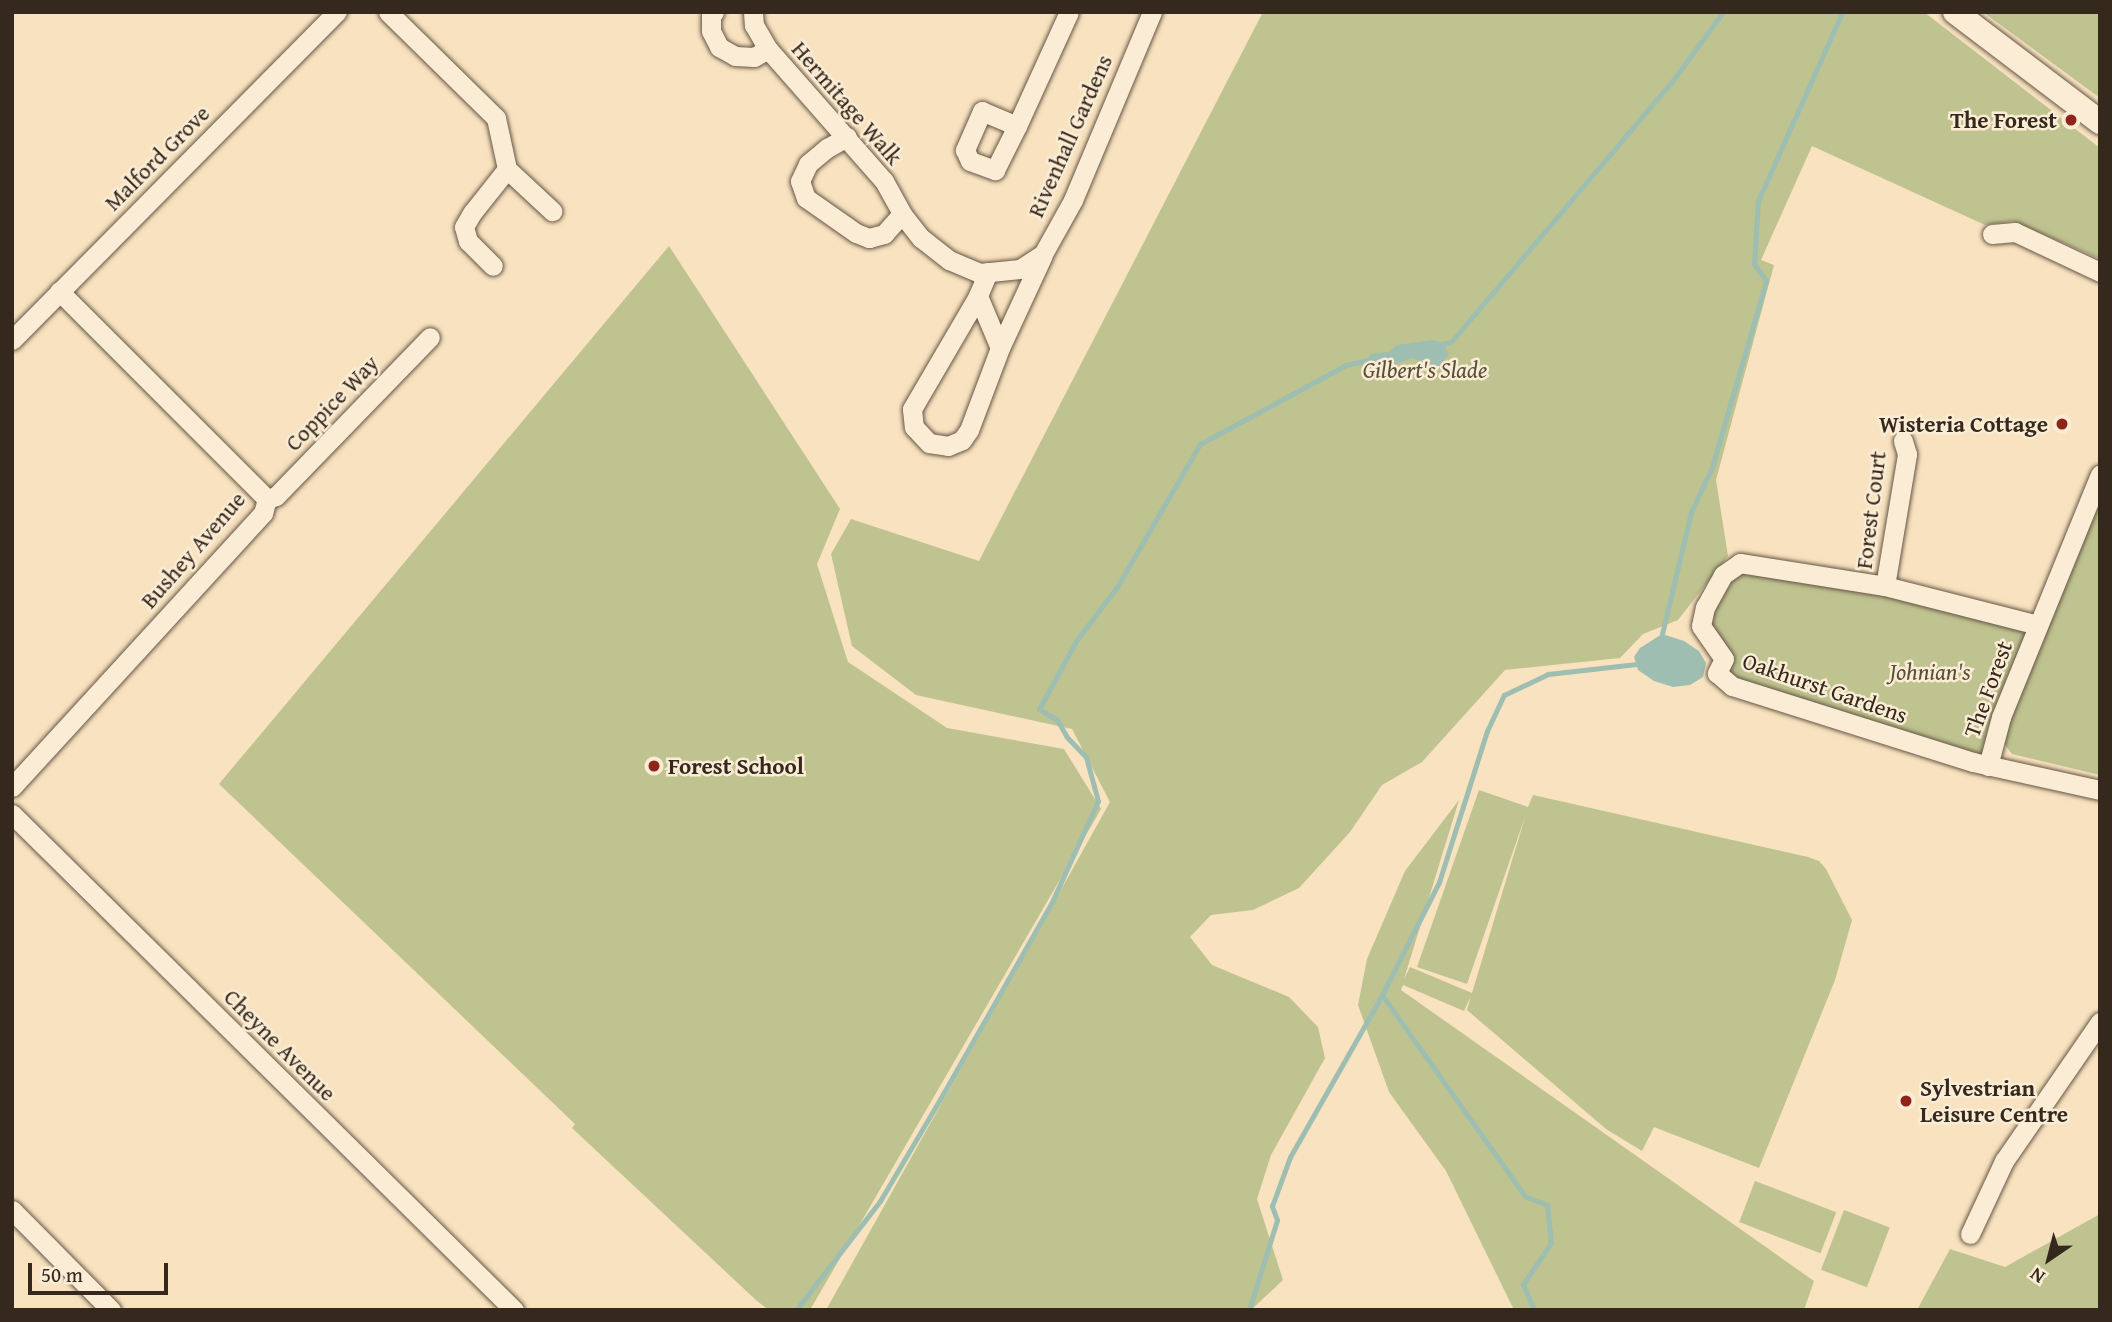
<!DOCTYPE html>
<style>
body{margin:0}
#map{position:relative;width:2112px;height:1322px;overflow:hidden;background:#f8e2bf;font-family:"Gentium Book Plus",serif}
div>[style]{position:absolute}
.green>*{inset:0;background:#bfc390;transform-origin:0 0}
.water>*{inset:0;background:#9dbeb1}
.stream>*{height:5px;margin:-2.5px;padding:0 2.5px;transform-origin:2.5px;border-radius:2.5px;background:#9dbeb1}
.roads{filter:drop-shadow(0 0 2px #665645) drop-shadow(0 0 2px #665645)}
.minor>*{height:19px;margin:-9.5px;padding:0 9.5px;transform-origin:9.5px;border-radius:9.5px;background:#faecd5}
.tertiary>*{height:24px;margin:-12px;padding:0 12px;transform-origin:12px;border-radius:12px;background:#faecd5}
.dots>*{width:19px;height:19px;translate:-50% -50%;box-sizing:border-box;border:4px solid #faecd5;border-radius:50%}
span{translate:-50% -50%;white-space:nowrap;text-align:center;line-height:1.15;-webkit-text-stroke:5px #faecd5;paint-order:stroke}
.street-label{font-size:23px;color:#35281c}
.poi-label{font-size:23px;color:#35281c;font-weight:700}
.right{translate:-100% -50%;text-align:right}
.left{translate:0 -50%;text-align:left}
.park-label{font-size:23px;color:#584f39;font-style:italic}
.frame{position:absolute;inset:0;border:14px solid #35281c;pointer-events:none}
.north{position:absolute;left:2014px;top:1224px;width:70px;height:70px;-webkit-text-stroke:5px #faecd5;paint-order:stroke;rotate:215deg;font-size:19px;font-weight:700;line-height:28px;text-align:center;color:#35281c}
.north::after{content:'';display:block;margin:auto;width:24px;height:32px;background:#35281c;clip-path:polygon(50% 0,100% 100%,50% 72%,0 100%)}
.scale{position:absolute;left:28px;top:1263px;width:140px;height:32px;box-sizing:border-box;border:4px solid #35281c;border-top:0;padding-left:9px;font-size:21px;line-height:24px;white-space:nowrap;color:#35281c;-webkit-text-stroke:5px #faecd5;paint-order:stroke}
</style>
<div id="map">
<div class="green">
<div style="clip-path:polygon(1263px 12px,1924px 12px,2100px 148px,2100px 259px,2013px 221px,1985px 225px,1812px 146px,1761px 260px,1774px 265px,1716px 480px,1728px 556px,1678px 620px,1643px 634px,1620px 658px,1505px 670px,1422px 762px,1382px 785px,1350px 832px,1299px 888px,1253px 910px,1211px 915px,1190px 937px,1212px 965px,1289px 997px,1318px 1027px,1325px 1058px,1271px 1155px,1257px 1199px,1283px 1280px,1251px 1310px,826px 1310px,1110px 802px,1072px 729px,916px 695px,852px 646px,831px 554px,851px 519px,979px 561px)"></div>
<div style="clip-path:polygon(1983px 12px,2100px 12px,2100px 98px)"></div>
<div style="clip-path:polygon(669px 246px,840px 509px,817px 564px,848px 662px,947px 728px,1064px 749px,1101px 809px,810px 1310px,769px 1310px,757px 1301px,572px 1128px,575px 1124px,219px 784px)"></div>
<div style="clip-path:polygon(2100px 491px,2100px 775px,2012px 754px,2002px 741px,2003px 723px)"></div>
<div style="clip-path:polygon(1740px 563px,2038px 625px,1988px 766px,1732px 686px,1724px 659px,1701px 626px)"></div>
<div style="clip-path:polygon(1479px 790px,1528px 807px,1533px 795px,1808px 857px,1819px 861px,1826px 869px,1852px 920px,1835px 980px,1759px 1168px,1654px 1127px,1642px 1151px,1606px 1129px,1467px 1010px,1471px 996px,1464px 1011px,1403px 985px,1401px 990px,1814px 1281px,1804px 1310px,1514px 1310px,1446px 1171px,1389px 1092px,1358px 1005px,1367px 959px,1405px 871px,1459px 800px,1404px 979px,1410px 967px,1472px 993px,1526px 814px,1467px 984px,1417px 967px)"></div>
<div style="left:1755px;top:1181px;width:87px;height:44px;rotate:21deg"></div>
<div style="left:1844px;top:1210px;width:49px;height:64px;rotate:21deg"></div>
<div style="clip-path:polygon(2100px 1214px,2100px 1310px,1917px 1310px,1950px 1249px,2005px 1267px)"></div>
</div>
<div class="water">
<div style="clip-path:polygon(1433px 340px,1443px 343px,1449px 354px,1436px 370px,1413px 358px,1395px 364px,1365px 365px,1370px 354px,1388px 352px,1397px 345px)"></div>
<div style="clip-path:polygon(1662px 634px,1684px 641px,1699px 651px,1706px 663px,1703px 677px,1690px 685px,1673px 687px,1654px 681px,1638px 670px,1634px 657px,1640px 648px)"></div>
</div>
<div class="stream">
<div style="left:1437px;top:345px;width:14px;rotate:-12deg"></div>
<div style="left:1451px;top:342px;width:343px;rotate:-49.7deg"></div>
<div style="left:1673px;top:80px;width:84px;rotate:-53.7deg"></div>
<div style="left:1662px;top:634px;width:125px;rotate:-76.6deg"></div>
<div style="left:1691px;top:512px;width:50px;rotate:-65deg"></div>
<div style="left:1712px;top:467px;width:194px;rotate:-73.8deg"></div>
<div style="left:1766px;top:281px;width:21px;rotate:-125deg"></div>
<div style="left:1754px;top:264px;width:63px;rotate:-86.4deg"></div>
<div style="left:1758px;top:201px;width:207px;rotate:-66deg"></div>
<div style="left:1382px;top:995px;width:247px;rotate:54.6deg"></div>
<div style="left:1525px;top:1196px;width:24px;rotate:22deg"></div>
<div style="left:1547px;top:1205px;width:38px;rotate:84deg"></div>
<div style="left:1551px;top:1243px;width:50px;rotate:124.3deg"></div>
<div style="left:1523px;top:1284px;width:28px;rotate:67deg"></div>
<div style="left:796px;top:1310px;width:138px;rotate:-52.4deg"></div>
<div style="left:880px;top:1201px;width:124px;rotate:-59.5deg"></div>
<div style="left:943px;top:1094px;width:219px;rotate:-60.4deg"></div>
<div style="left:1051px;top:904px;width:113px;rotate:-65.5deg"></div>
<div style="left:1098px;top:801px;width:46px;rotate:-105.3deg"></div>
<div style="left:1086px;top:757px;width:28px;rotate:-134deg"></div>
<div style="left:1067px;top:737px;width:20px;rotate:-120deg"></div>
<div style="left:1057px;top:720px;width:21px;rotate:-149deg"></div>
<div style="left:1039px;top:709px;width:77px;rotate:-61.4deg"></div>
<div style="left:1076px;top:641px;width:68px;rotate:-52.8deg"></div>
<div style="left:1117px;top:587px;width:165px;rotate:-59.9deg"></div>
<div style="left:1200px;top:444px;width:166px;rotate:-28.4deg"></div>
<div style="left:1346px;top:365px;width:28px;rotate:-13deg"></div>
<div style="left:1249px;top:1310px;width:94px;rotate:-72.7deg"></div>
<div style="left:1277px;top:1220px;width:15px;rotate:-110deg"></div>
<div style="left:1272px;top:1206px;width:52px;rotate:-69.8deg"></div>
<div style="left:1290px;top:1157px;width:186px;rotate:-60.4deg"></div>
<div style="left:1382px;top:995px;width:127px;rotate:-63.2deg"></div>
<div style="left:1439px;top:882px;width:158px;rotate:-72.4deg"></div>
<div style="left:1487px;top:731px;width:40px;rotate:-65deg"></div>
<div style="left:1504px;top:695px;width:49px;rotate:-25.5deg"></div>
<div style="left:1548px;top:674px;width:89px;rotate:-6.5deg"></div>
</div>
<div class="roads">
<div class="minor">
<div style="left:388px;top:12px;width:151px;rotate:44.5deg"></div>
<div style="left:496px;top:118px;width:52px;rotate:77.8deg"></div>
<div style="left:507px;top:169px;width:56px;rotate:128.5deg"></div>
<div style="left:472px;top:213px;width:16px;rotate:120deg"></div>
<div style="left:464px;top:227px;width:15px;rotate:74deg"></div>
<div style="left:468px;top:241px;width:35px;rotate:45deg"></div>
<div style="left:714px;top:12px;width:5px;rotate:127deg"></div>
<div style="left:711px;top:16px;width:15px;rotate:90deg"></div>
<div style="left:711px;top:31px;width:18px;rotate:63deg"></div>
<div style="left:719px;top:47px;width:18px;rotate:29deg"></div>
<div style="left:735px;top:56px;width:19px;rotate:3deg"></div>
<div style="left:754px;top:57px;width:16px;rotate:-30deg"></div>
<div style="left:753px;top:12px;width:13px;rotate:86deg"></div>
<div style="left:754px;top:25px;width:28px;rotate:60deg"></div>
<div style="left:768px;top:49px;width:176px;rotate:48.7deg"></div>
<div style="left:884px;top:181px;width:38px;rotate:61deg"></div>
<div style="left:902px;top:214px;width:31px;rotate:52deg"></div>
<div style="left:921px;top:238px;width:36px;rotate:38deg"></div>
<div style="left:949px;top:260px;width:34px;rotate:23deg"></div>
<div style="left:980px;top:273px;width:40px;rotate:-5.7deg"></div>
<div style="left:1020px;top:269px;width:27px;rotate:-33deg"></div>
<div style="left:1043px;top:254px;width:62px;rotate:-60.9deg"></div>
<div style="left:1073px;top:200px;width:204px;rotate:-67.2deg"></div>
<div style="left:1017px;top:126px;width:38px;rotate:-157deg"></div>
<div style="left:982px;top:111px;width:43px;rotate:113.6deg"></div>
<div style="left:965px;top:150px;width:12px;rotate:66deg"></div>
<div style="left:970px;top:161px;width:27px;rotate:20deg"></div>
<div style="left:995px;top:170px;width:49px;rotate:-63.4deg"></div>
<div style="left:1017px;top:126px;width:125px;rotate:-65.5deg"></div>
<div style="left:847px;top:137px;width:23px;rotate:151deg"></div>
<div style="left:827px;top:148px;width:25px;rotate:140deg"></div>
<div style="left:808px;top:164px;width:19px;rotate:115deg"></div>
<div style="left:800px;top:181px;width:18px;rotate:71deg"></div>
<div style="left:806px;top:198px;width:61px;rotate:35deg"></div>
<div style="left:856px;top:233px;width:14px;rotate:21deg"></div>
<div style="left:869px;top:238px;width:16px;rotate:-15deg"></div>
<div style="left:884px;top:234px;width:27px;rotate:-48deg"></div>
<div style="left:507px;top:169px;width:62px;rotate:43deg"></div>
<div style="left:1992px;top:234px;width:23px;rotate:-5deg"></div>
<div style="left:2015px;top:232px;width:94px;rotate:25.2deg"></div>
<div style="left:988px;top:272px;width:26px;rotate:113deg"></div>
<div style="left:978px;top:296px;width:131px;rotate:120.3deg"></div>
<div style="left:912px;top:409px;width:18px;rotate:84deg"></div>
<div style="left:914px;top:427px;width:22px;rotate:47deg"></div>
<div style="left:929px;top:443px;width:19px;rotate:9deg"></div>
<div style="left:948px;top:446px;width:15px;rotate:-23deg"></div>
<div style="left:962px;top:440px;width:12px;rotate:-55deg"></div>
<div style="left:969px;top:430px;width:88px;rotate:-69.3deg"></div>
<div style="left:1000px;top:348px;width:102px;rotate:-65.2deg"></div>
<div style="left:978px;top:296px;width:56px;rotate:67.1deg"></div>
<div style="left:12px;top:340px;width:462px;rotate:-45.3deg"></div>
<div style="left:267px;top:499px;width:9px;rotate:-18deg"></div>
<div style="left:276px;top:496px;width:221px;rotate:-45.9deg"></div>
<div style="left:1885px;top:586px;width:134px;rotate:-80.5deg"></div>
<div style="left:1907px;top:454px;width:14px;rotate:-107deg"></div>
<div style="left:2038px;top:625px;width:158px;rotate:-165.7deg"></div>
<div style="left:1885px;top:586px;width:147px;rotate:-171deg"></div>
<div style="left:1740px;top:563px;width:21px;rotate:145deg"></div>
<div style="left:1723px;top:575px;width:37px;rotate:119deg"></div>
<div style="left:1705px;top:607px;width:19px;rotate:102deg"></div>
<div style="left:1701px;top:626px;width:40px;rotate:55.1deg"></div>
<div style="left:1724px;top:659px;width:16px;rotate:117deg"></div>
<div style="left:1717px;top:673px;width:20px;rotate:41deg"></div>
<div style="left:1732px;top:686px;width:253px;rotate:17.5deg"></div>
<div style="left:1973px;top:762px;width:130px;rotate:12.4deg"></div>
<div style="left:1988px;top:766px;width:51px;rotate:-75.1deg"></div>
<div style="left:2001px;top:717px;width:262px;rotate:-67.8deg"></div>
<div style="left:12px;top:787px;width:372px;rotate:-47.5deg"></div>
<div style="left:263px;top:513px;width:15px;rotate:-74deg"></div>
<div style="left:267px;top:499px;width:294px;rotate:-135deg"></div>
<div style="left:12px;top:814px;width:706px;rotate:44.66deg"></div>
<div style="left:12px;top:1210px;width:141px;rotate:45.3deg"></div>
<div style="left:1970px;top:1234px;width:81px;rotate:-65deg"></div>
<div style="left:2004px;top:1161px;width:169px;rotate:-55.4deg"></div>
</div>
<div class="tertiary">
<div style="left:1955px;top:12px;width:182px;rotate:37.2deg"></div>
</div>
</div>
<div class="dots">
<div style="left:2071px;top:120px;background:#8f2418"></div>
<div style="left:2062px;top:424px;background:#8f2418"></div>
<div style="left:654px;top:766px;background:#8f2418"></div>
<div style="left:1906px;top:1101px;background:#8f2418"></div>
</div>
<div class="street-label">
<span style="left:847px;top:103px;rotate:49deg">Hermitage Walk</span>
<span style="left:1070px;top:136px;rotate:-66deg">Rivenhall Gardens</span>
<span style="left:157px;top:158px;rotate:-45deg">Malford Grove</span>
<span style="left:332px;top:403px;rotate:-46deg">Coppice Way</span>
<span style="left:1871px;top:510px;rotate:-83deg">Forest Court</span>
<span style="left:193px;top:550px;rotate:-49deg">Bushey Avenue</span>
<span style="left:1825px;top:688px;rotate:19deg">Oakhurst Gardens</span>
<span style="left:1988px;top:689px;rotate:-70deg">The Forest</span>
<span style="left:280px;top:1045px;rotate:45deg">Cheyne Avenue</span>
</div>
<div class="poi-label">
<span class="right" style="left:2057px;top:120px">The Forest</span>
<span class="right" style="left:2048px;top:424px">Wisteria Cottage</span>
<span class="left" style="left:668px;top:766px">Forest School</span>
<span class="left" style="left:1920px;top:1101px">Sylvestrian<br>Leisure Centre</span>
</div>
<div class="park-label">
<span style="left:1425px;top:370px">Gilbert's Slade</span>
<span style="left:1930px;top:672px">Johnian's</span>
</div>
<div class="frame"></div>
<div class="north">N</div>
<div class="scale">50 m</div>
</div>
